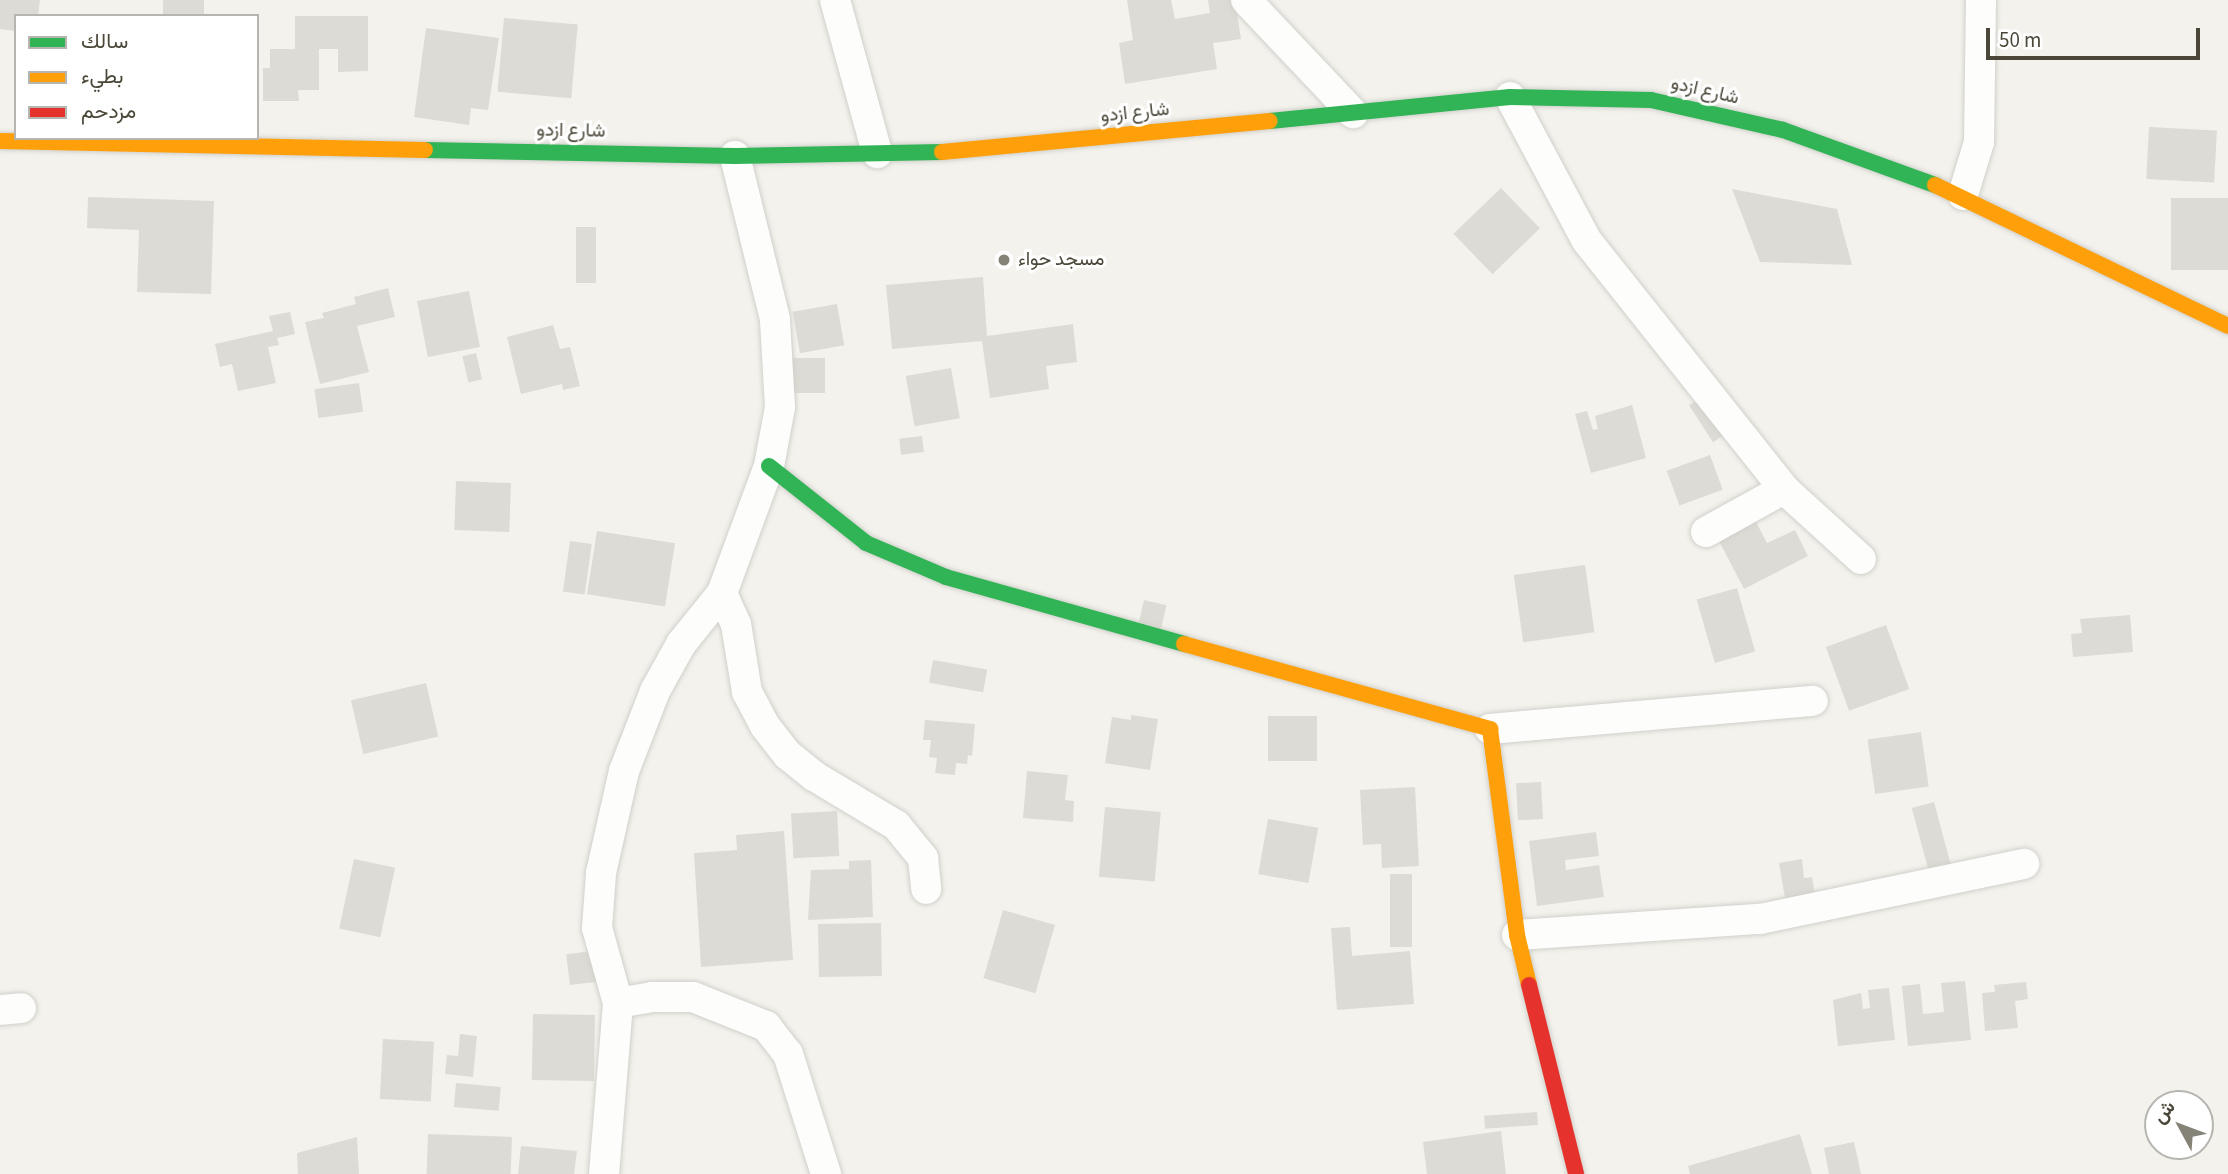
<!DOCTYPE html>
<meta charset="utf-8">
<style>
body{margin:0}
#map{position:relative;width:2228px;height:1174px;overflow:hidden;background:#f3f2ed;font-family:"Source Sans 3",Vazirmatn,sans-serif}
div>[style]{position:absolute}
.building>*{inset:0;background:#dddbd5;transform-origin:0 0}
.roads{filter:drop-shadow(0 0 2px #d1d0cb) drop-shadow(0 0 2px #d1d0cb)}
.street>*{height:30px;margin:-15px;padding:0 15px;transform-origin:15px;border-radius:15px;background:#fdfdfc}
.fast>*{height:16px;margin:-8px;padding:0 8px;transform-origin:8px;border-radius:8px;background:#30b455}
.slow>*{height:16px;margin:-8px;padding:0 8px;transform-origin:8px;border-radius:8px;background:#ff9f0a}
.jam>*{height:16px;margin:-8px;padding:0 8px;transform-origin:8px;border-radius:8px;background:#e5322d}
.dots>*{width:19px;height:19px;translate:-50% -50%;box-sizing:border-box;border:4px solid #fff;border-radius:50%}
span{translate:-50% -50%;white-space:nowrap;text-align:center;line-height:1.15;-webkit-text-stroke:6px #fff;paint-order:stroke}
.street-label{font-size:19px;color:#4a4638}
.poi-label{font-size:19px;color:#4a4638}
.left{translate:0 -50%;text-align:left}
.legend{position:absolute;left:14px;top:14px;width:245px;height:126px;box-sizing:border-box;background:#fff;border:2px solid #b7b5af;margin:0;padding:9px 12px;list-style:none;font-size:21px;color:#4a4638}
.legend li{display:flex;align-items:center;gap:14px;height:35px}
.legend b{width:35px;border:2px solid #b7b5af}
.north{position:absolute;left:2144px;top:1090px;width:70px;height:70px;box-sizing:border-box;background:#fff;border:2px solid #b7b5af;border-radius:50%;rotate:311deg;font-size:19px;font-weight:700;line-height:28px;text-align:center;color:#4a4638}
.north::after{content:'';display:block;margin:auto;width:24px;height:32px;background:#858277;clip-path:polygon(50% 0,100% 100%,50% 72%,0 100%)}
.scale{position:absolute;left:1986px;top:28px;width:214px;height:32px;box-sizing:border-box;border:4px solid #4a4638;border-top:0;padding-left:9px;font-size:21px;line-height:24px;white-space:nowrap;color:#4a4638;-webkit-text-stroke:5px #fff;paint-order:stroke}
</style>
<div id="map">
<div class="building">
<div style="clip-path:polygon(0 0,40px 0,38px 16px,16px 16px,16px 31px,0 29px)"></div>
<div style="left:163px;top:0;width:41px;height:16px"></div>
<div style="clip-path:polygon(1127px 0,1171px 0,1175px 19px,1210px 13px,1208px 0,1235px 0,1241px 39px,1213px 43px,1217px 69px,1125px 84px,1119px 43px,1133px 40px)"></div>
<div style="clip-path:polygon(295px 16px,368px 16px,368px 71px,338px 72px,338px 49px,319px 49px,319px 90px,298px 90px,299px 101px,263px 101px,263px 68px,270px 68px,270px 49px,295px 49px)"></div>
<div style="left:504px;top:18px;width:74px;height:74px;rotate:5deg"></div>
<div style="clip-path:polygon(426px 28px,499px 38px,488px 110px,471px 108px,469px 125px,414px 117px)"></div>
<div style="left:2149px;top:127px;width:68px;height:52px;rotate:3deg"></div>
<div style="left:1501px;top:188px;width:56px;height:66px;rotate:46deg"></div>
<div style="clip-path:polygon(1732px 189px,1837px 209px,1852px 265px,1760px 262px)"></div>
<div style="clip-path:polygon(88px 197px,214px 201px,211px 294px,137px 292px,139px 230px,87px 228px)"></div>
<div style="left:2171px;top:198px;width:57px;height:72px"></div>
<div style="left:576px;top:227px;width:20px;height:56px"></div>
<div style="clip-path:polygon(983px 277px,987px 336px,1073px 324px,1077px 362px,1046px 366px,1049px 389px,990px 398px,982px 341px,892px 349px,886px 285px)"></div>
<div style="clip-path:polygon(388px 288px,395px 317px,357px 326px,369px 372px,320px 384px,305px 322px,324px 318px,322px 313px,356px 304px,354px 297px)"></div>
<div style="left:469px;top:291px;width:57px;height:53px;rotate:79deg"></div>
<div style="left:837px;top:304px;width:42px;height:45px;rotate:80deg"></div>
<div style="clip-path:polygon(290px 312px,295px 334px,277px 338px,279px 345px,268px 347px,276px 383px,238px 391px,232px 364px,220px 367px,215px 344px,273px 331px,269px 316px)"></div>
<div style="clip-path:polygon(553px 325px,560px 349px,570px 347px,580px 386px,563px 390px,562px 384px,521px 394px,507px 337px)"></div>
<div style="left:476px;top:353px;width:27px;height:14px;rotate:77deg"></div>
<div style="left:825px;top:358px;width:35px;height:33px;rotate:90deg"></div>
<div style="left:951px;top:368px;width:51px;height:46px;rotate:80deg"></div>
<div style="left:359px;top:383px;width:29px;height:45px;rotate:82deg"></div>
<div style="left:1705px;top:395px;width:44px;height:19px;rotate:57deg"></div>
<div style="clip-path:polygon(1632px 405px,1646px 458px,1591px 473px,1575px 414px,1587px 411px,1593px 430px,1598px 429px,1595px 416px)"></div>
<div style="left:922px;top:436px;width:16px;height:23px;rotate:83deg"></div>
<div style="left:1710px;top:455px;width:37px;height:46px;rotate:70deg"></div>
<div style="left:456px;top:481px;width:55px;height:49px;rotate:2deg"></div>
<div style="clip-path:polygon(1755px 520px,1767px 543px,1795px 530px,1808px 556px,1744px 589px,1718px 539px)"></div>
<div style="left:597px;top:531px;width:79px;height:64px;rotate:9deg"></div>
<div style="left:570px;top:541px;width:22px;height:51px;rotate:8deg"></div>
<div style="left:1585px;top:565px;width:68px;height:72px;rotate:82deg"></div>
<div style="left:1737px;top:588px;width:66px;height:42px;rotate:74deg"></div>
<div style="left:1144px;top:600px;width:23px;height:25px;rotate:13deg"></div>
<div style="clip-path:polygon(2130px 615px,2133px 652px,2073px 657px,2071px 634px,2082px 633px,2080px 619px)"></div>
<div style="left:1886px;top:625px;width:68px;height:64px;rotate:70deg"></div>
<div style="left:933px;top:660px;width:55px;height:23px;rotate:10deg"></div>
<div style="left:426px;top:683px;width:55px;height:77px;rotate:77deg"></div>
<div style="clip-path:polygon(1131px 715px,1158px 719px,1150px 770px,1105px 763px,1112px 717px,1131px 720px)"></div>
<div style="left:1317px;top:716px;width:45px;height:49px;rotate:90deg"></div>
<div style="clip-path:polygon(925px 720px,975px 724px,972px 756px,968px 755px,967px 764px,956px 763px,955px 775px,935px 773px,937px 758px,929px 757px,931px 740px,923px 740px)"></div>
<div style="left:1921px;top:732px;width:55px;height:54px;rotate:82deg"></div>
<div style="clip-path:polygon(1027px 771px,1068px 775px,1065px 800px,1074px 801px,1073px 822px,1023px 818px)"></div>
<div style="left:1541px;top:782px;width:37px;height:25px;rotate:87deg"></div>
<div style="clip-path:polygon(1415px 787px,1419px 866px,1382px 868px,1381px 844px,1363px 845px,1360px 790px)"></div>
<div style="left:1934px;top:802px;width:72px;height:23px;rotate:75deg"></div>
<div style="left:1105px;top:807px;width:56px;height:70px;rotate:5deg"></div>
<div style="left:837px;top:811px;width:45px;height:46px;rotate:87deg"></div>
<div style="left:1268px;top:819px;width:51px;height:56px;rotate:10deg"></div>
<div style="clip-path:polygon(784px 831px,793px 960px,701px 967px,694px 853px,737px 850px,736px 835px)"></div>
<div style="clip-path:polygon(1596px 832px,1599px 856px,1565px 860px,1566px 870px,1599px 865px,1604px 897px,1537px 906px,1529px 841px)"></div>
<div style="left:354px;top:859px;width:42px;height:71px;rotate:12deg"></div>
<div style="clip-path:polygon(1802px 859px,1804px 878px,1812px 877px,1815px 894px,1785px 898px,1779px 863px)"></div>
<div style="clip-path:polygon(871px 860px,873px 917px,808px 920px,811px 870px,849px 869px,849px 861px)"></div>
<div style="left:1390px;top:874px;width:22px;height:73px"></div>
<div style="left:1003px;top:910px;width:54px;height:71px;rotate:16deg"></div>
<div style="left:881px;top:923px;width:53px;height:63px;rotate:89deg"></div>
<div style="clip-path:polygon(1350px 927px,1352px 956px,1410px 951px,1414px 1004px,1337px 1010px,1331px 928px)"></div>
<div style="left:593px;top:951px;width:31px;height:27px;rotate:83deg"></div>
<div style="clip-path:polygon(1965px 981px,1971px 1040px,1908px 1046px,1902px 986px,1920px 984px,1923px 1014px,1944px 1012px,1941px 983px)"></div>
<div style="clip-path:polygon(2026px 982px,2028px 999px,2015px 1001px,2018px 1028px,1985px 1031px,1982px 993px,1995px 992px,1994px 985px)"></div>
<div style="clip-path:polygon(1889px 988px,1895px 1040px,1838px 1046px,1833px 1000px,1861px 993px,1863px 1009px,1870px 1008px,1868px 990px)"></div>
<div style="left:533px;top:1014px;width:62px;height:66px;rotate:1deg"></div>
<div style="clip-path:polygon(460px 1034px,477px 1036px,473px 1077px,445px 1074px,447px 1055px,458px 1056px)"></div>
<div style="left:383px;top:1039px;width:51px;height:60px;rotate:3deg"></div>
<div style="left:456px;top:1083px;width:45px;height:24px;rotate:5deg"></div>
<div style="left:1537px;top:1112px;width:13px;height:53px;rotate:86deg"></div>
<div style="clip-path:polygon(1501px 1131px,1506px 1174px,1427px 1174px,1423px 1142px)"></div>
<div style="left:428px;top:1134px;width:84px;height:40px;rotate:2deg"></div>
<div style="clip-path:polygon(1800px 1134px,1812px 1174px,1690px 1174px,1688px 1166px)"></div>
<div style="clip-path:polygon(357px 1137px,359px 1174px,298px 1174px,297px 1153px)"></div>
<div style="clip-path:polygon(1854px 1142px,1861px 1174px,1829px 1174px,1824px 1148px)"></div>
<div style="clip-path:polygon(521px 1146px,577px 1151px,574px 1174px,518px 1174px)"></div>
</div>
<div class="roads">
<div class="street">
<div style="left:835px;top:0;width:159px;rotate:74.6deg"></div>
<div style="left:1246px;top:0;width:156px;rotate:46.6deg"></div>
<div style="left:1510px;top:97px;width:163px;rotate:61.9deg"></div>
<div style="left:1587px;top:241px;width:317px;rotate:51.5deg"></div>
<div style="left:1784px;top:489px;width:104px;rotate:42.3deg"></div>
<div style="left:1963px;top:195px;width:55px;rotate:-73.2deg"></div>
<div style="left:1979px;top:142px;width:142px;rotate:-89.2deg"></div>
<div style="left:1706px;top:532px;width:89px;rotate:-28.9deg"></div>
<div style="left:722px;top:593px;width:34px;rotate:66deg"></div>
<div style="left:736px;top:624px;width:69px;rotate:80.8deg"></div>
<div style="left:747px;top:692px;width:38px;rotate:62deg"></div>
<div style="left:765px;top:726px;width:37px;rotate:52deg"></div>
<div style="left:788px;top:755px;width:33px;rotate:39deg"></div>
<div style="left:814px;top:776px;width:96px;rotate:30.9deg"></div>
<div style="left:896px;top:825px;width:43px;rotate:50.7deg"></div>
<div style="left:923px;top:858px;width:31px;rotate:84deg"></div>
<div style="left:1490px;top:729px;width:324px;rotate:-5deg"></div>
<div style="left:1517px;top:935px;width:244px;rotate:-3.8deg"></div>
<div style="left:1760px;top:919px;width:270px;rotate:-11.8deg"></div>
<div style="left:618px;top:1003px;width:35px;rotate:-10deg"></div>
<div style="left:652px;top:997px;width:41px"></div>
<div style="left:693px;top:997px;width:79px;rotate:21.7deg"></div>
<div style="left:766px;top:1026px;width:36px;rotate:52deg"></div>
<div style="left:788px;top:1054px;width:126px;rotate:72.4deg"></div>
<div style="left:0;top:1010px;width:21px;rotate:-5deg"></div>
<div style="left:604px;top:1174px;width:172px;rotate:-85.3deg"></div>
<div style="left:618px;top:1003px;width:78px;rotate:-105.6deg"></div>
<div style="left:597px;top:928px;width:55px;rotate:-85.8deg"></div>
<div style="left:601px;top:873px;width:105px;rotate:-77.3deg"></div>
<div style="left:624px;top:771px;width:86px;rotate:-68.8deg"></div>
<div style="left:655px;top:691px;width:54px;rotate:-61deg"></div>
<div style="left:681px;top:644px;width:65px;rotate:-51.2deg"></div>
<div style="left:722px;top:593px;width:135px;rotate:-69.7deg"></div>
<div style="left:769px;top:466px;width:60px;rotate:-79.4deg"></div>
<div style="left:780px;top:407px;width:88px;rotate:-93.3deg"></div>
<div style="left:775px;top:319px;width:168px;rotate:-103.8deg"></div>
</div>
<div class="fast">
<div style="left:1270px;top:121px;width:241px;rotate:-5.7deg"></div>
<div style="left:1510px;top:97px;width:141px;rotate:1.2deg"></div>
<div style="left:1651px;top:100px;width:135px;rotate:12.8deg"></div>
<div style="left:1783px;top:130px;width:162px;rotate:19.9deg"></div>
<div style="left:425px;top:150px;width:310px;rotate:1.1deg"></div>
<div style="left:735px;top:156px;width:207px;rotate:-1.1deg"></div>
<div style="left:769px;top:466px;width:124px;rotate:38.4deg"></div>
<div style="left:866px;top:543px;width:87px;rotate:23deg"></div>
<div style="left:946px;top:577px;width:247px;rotate:15.7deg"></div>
</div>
<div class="slow">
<div style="left:0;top:141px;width:425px;rotate:1.2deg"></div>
<div style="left:942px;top:152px;width:329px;rotate:-5.4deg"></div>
<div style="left:1935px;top:185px;width:325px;rotate:25.7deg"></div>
<div style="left:1184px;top:644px;width:318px;rotate:15.5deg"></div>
<div style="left:1490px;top:729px;width:208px;rotate:82.5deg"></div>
<div style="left:1517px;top:935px;width:51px;rotate:76.5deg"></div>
</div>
<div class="jam">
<div style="left:1529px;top:985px;width:195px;rotate:76deg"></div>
</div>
</div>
<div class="dots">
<div style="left:1004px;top:260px;background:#858277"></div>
</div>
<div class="street-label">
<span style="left:1705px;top:91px;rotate:13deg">شارع ازدو</span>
<span style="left:1135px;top:113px;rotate:-6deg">شارع ازدو</span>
<span style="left:571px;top:131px;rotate:1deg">شارع ازدو</span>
</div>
<div class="poi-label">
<span class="left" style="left:1018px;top:260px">مسجد حواء</span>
</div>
<ul class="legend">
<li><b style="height:9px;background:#30b455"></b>سالك</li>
<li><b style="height:9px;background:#ff9f0a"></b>بطيء</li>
<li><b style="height:9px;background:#e5322d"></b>مزدحم</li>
</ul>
<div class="north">ش</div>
<div class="scale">50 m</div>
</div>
